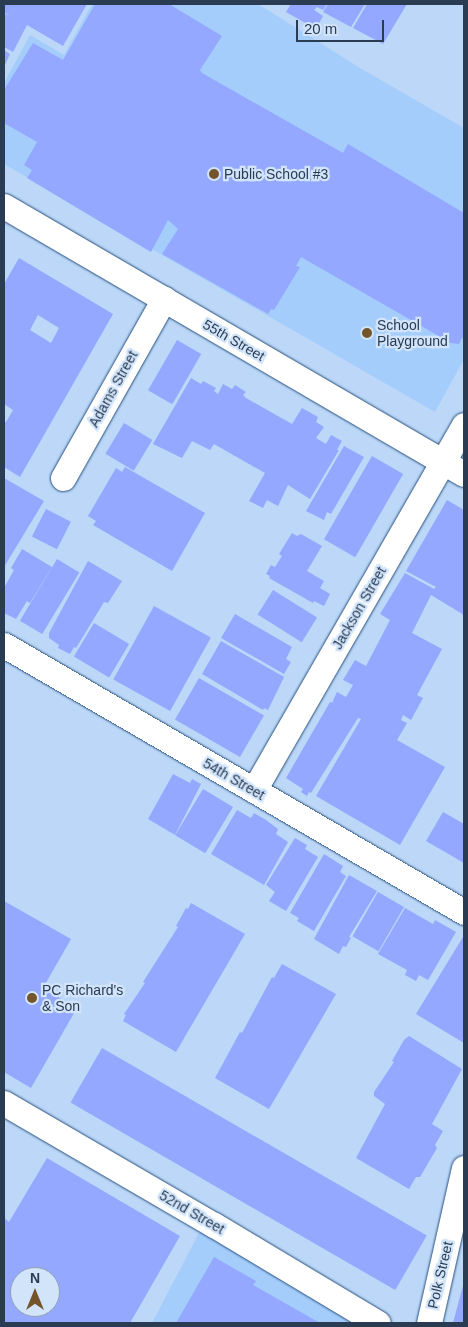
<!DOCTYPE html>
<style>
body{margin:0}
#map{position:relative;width:468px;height:1327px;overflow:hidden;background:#bcd7f8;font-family:Helvetica,sans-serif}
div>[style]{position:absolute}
.built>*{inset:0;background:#a4cdfc}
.building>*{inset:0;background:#93a8fe;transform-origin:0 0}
.roads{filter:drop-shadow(0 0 1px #254f7d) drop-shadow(0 0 1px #254f7d)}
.street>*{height:25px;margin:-12.5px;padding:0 12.5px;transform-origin:12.5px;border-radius:12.5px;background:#fff}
.dots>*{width:14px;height:14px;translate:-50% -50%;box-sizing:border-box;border:2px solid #d1e4fa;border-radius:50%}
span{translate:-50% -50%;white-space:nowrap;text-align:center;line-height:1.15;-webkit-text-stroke:4.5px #d1e4fa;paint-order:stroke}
.poi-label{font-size:14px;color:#293c52}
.left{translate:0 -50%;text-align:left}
.street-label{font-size:14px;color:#293c52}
.frame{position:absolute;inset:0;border:5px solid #293c52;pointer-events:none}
.north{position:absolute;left:10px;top:1267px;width:50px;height:50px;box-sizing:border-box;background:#d1e4fa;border:1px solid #8ea1b7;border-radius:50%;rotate:0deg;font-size:14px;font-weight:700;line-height:20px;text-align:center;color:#293c52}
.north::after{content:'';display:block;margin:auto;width:18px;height:22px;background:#74542a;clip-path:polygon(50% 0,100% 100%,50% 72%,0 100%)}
.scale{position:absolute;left:296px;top:20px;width:88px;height:22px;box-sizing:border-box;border:2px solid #293c52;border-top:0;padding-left:6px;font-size:15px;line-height:18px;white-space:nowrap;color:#293c52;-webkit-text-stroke:4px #d1e4fa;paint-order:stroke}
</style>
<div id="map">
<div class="built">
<div style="clip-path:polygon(92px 4px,258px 4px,360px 68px,464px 128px,464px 359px,435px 412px,4px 164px,4px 83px,30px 35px,64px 55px)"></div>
<div style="clip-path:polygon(201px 1229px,361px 1323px,152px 1323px)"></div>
</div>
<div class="building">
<div style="clip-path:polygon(4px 4px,87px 4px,63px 46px,27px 25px,13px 52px,4px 47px,4px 13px,10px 16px,4px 12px)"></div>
<div style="clip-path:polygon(95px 4px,169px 4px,222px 36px,200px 70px,202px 73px,343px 153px,348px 144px,464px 213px,464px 339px,462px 338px,459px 344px,451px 343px,301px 257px,296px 266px,300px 267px,274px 310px,271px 309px,268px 314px,162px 254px,178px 229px,168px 220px,151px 252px,27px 178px,32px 170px,24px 165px,37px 142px,4px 123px,4px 90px,33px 43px,63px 60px)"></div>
<div style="clip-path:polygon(291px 4px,327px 4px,323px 10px,317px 7px,314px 10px,323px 16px,316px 29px,286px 12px)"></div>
<div style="clip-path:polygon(328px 4px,365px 4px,351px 27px,323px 12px)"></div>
<div style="clip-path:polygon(367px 4px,407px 4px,383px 44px,353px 28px)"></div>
<div style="clip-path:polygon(4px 50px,10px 54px,4px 67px)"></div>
<div style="clip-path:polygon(evenodd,19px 258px,113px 314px,20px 477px,4px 467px,4px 421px,6px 422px,13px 410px,4px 404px,4px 284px,19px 258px,38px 315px,59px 328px,51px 343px,30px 330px,38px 315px)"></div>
<div style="left:177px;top:340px;width:28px;height:58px;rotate:30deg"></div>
<div style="clip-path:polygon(191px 378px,201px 384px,203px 381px,216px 388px,214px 391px,218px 394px,223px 384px,232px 389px,235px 385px,246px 392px,243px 395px,246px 398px,292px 424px,302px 408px,318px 417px,316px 422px,324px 427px,316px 438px,326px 444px,331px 435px,342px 441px,337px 450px,339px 450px,310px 499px,288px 485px,278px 506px,267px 500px,263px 508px,249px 501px,265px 473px,214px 444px,210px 450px,192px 441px,182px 458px,153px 444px)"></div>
<div style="left:124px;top:423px;width:33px;height:36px;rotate:31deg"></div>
<div style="clip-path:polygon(344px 446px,364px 457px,331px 514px,327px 512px,324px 520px,306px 511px)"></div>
<div style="left:372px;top:456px;width:36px;height:96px;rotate:30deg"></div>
<div style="clip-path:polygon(125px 467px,205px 513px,172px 571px,93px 525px,96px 521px,88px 516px,116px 468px,122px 472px)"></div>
<div style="clip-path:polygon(4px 478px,44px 501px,4px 567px)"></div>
<div style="clip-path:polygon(447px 500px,464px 510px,464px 615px,431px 595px,412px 633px,442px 649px,417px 695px,423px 698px,411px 720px,403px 715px,401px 720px,407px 723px,397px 740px,445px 767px,400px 845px,316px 796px,361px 719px,358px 718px,311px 793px,309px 792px,307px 796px,301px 792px,303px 789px,286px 778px,330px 702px,332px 703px,337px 692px,346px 697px,353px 685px,343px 680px,355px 660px,366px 666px,390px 620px,380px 614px,405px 573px,434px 589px,436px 587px,406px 571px)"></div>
<div style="left:46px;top:509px;width:28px;height:31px;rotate:27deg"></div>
<div style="clip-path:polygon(292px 533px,297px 536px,301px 534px,322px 546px,307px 571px,324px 581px,320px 588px,330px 594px,324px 606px,314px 601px,313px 603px,269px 578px,270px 576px,266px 574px,271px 565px,275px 567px,282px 556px,279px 554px)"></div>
<div style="clip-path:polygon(22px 549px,52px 567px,30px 603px,27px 601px,16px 619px,4px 613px,4px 588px,14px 570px,11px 568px)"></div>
<div style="left:57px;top:559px;width:26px;height:72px;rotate:31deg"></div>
<div style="clip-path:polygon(88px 561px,122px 581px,108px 603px,104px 602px,76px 648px,74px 647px,70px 654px,58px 648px,59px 645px,49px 638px,49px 633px)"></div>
<div style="left:273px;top:590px;width:52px;height:29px;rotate:32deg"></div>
<div style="left:154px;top:606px;width:65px;height:84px;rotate:29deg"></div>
<div style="clip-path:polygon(235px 614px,292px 647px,286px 659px,291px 662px,284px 674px,221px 638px)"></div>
<div style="left:94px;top:623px;width:41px;height:39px;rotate:31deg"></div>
<div style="clip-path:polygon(221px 641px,284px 677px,268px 710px,264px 708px,263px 710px,202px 674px)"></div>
<div style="left:199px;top:678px;width:75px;height:48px;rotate:30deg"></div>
<div style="clip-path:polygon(173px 774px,190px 783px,192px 779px,201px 784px,175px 835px,148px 819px)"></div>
<div style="left:203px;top:789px;width:35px;height:54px;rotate:31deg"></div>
<div style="clip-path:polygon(237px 810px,251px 818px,254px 813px,266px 820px,278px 829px,276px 834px,288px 842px,264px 885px,211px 854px)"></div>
<div style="clip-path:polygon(443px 812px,464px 824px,464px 863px,426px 841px)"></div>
<div style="clip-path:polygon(295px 838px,307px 845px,305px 849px,318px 857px,286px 911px,269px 901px,275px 892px,266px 885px)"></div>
<div style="clip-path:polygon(324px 854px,343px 866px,340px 872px,346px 876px,314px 931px,297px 921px,299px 918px,290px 913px)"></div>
<div style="clip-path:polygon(349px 875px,377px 891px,349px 937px,351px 938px,346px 947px,343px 946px,339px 954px,314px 939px)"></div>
<div style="left:378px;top:892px;width:30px;height:51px;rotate:30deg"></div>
<div style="clip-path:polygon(4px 901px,71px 939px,43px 988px,77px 1008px,31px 1088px,4px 1072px)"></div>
<div style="clip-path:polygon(191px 903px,245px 934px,176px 1052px,123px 1021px,126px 1015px,124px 1014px,145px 983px,143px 982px,178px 927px,176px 926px,186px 908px,188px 909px)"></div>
<div style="clip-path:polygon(405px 908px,433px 924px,435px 920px,456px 932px,428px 980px,419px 975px,416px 981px,405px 975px,407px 970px,378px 954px)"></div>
<div style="clip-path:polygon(463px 937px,464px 937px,464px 1043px,416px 1014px)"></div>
<div style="clip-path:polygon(282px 964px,336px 994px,269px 1109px,215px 1078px,240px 1032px,242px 1033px,272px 977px,274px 978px)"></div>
<div style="clip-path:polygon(409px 1036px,462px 1069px,432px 1124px,443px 1131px,435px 1145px,437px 1148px,420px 1177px,416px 1177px,409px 1189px,356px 1158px,385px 1104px,374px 1096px,374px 1092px,394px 1062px,392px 1061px,404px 1040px)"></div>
<div style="left:102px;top:1048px;width:375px;height:63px;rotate:30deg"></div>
<div style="clip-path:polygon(evenodd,47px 1158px,180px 1236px,130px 1323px,4px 1323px,4px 1218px,9px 1222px,47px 1158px,20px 1277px,50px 1277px,50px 1307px,20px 1307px,20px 1277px)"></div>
<div style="clip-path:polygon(214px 1257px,256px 1281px,253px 1285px,320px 1323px,176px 1323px)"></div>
<div style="clip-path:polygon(464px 1282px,464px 1323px,453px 1323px)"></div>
</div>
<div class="roads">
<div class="street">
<div style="left:4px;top:206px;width:532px;rotate:30.23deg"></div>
<div style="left:63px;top:478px;width:206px;rotate:-60.6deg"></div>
<div style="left:4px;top:645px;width:532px;rotate:30.13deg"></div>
<div style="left:254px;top:790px;width:421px;rotate:-60.1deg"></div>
<div style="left:4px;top:1103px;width:243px;rotate:30.2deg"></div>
<div style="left:214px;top:1225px;width:191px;rotate:30.9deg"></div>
<div style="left:429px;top:1323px;width:159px;rotate:-77.3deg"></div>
</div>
</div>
<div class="dots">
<div style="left:214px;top:174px;background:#74542a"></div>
<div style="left:367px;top:333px;background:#74542a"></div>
<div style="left:32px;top:998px;background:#74542a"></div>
</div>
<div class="poi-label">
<span class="left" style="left:224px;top:174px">Public School #3</span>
<span class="left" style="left:377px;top:333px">School<br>Playground</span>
<span class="left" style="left:42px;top:998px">PC Richard's<br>&amp; Son</span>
</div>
<div class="street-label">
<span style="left:234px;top:340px;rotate:30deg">55th Street</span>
<span style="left:113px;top:389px;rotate:-61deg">Adams Street</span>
<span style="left:359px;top:608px;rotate:-60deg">Jackson Street</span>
<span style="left:234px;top:779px;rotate:30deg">54th Street</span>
<span style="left:192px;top:1212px;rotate:30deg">52nd Street</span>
<span style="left:440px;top:1275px;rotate:-77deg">Polk Street</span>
</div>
<div class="frame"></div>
<div class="north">N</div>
<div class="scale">20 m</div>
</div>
